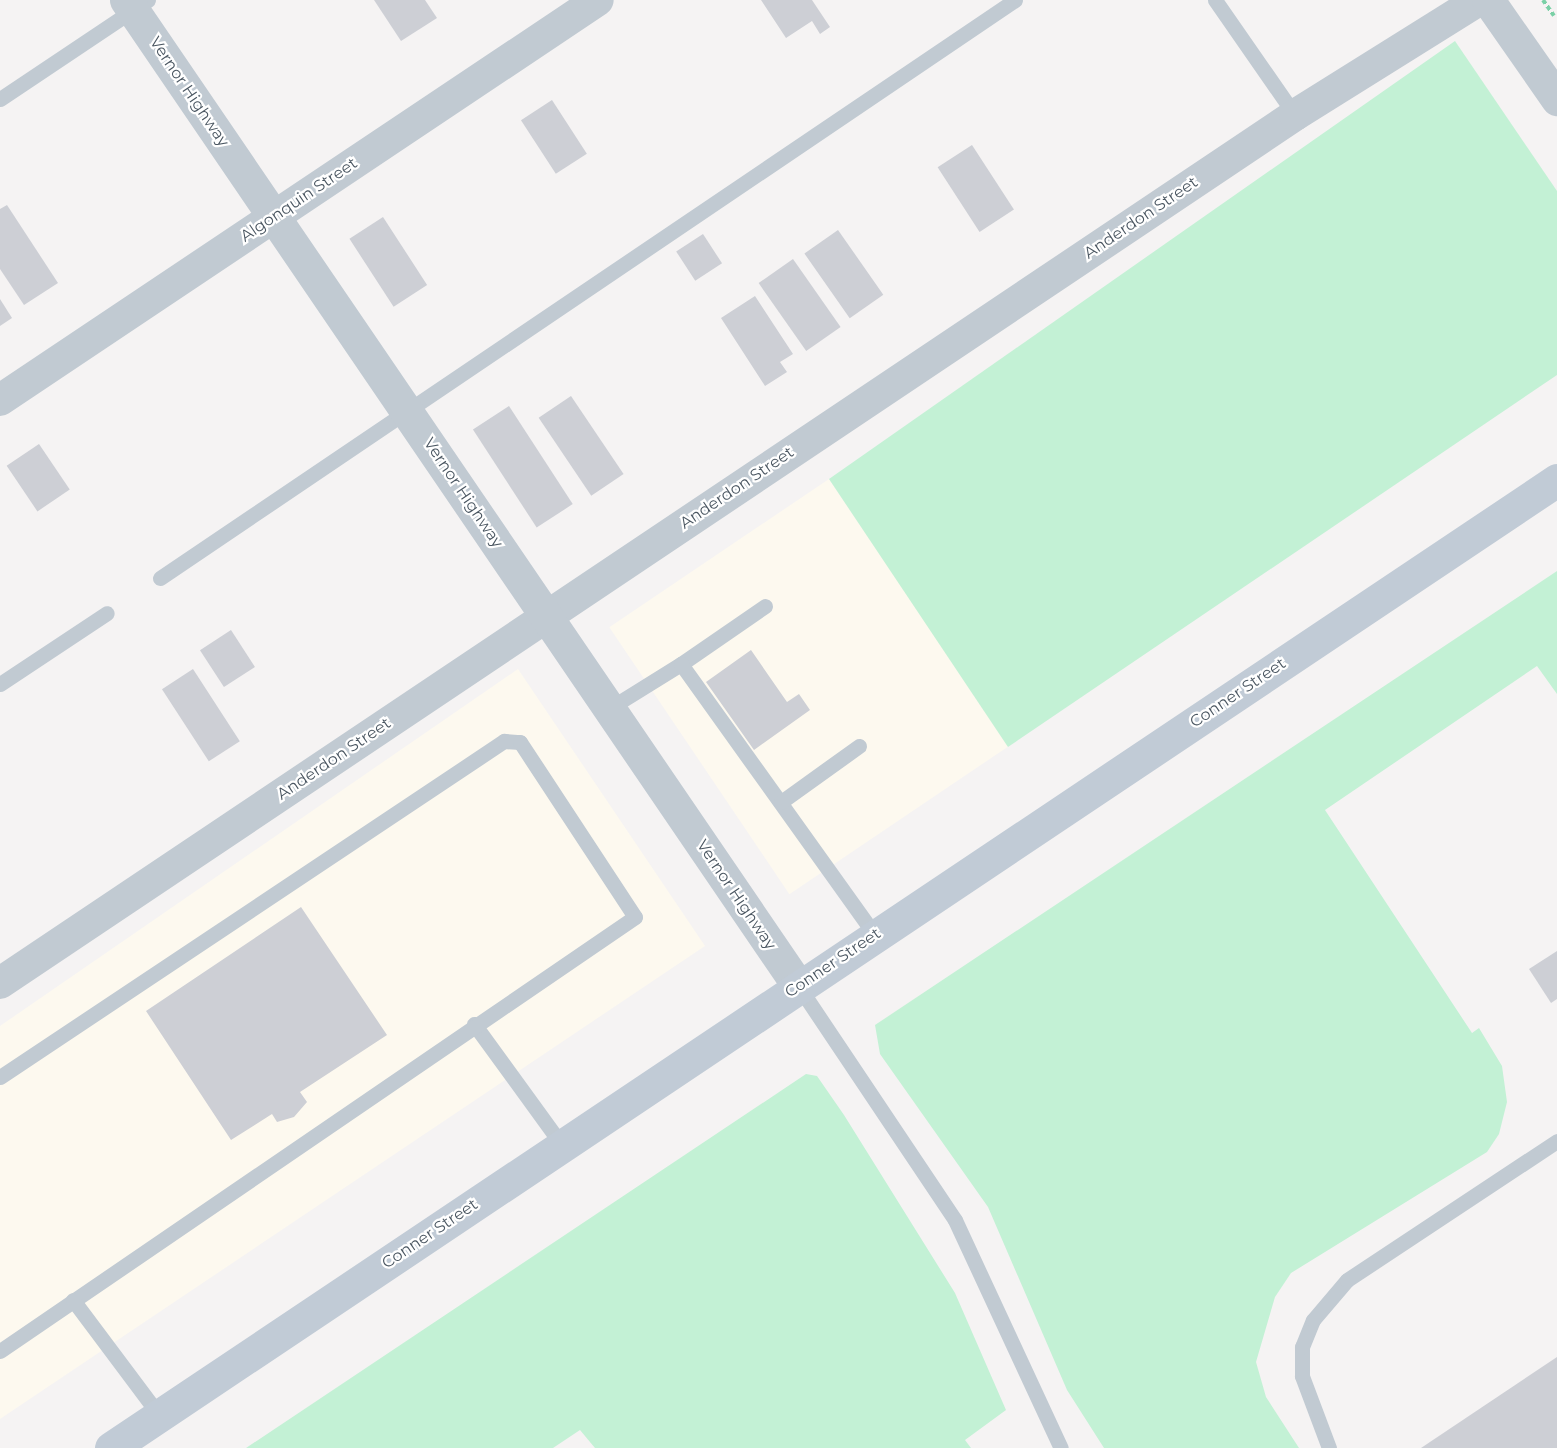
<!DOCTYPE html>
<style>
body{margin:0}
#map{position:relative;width:1557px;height:1448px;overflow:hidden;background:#f5f3f3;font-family:Montserrat,sans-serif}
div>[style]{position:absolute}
.commercial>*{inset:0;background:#fdf9ef;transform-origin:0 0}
.green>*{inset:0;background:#c3f1d5}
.building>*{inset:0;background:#cdcfd5;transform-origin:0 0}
.path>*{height:4px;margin-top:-2px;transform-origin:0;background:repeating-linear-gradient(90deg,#7ad0a6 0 4.5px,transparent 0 7.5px)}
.service>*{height:15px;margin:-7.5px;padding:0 7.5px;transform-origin:7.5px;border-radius:7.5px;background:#c1cad2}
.minor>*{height:32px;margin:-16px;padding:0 16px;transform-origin:16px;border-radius:16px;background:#c1cad2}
.tertiary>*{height:33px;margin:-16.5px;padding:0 16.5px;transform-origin:16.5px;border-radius:16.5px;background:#c1cad2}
.secondary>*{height:33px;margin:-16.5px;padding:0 16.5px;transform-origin:16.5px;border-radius:16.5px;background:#c1cbd6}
span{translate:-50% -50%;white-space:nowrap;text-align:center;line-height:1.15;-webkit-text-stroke:4.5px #fff;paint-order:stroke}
.street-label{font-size:16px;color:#4a5661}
</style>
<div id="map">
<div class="commercial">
<div style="left:829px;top:479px;width:322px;height:265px;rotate:56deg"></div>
<div style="clip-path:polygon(518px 669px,705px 946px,0 1419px,0 1026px)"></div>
</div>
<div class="green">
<div style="clip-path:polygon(1455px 41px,1557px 191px,1557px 375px,1008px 747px,829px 479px)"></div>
<div style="clip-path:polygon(1557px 571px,1557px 694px,1537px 666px,1325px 810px,1472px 1033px,1479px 1028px,1502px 1066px,1507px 1102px,1499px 1134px,1487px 1152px,1291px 1273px,1275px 1297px,1256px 1362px,1266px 1397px,1299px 1448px,1104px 1448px,1067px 1390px,988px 1207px,880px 1054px,875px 1025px)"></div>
<div style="clip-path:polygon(806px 1074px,817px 1076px,844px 1115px,955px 1293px,1006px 1410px,965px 1440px,971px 1448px,595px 1448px,580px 1430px,553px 1448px,246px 1448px)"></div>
</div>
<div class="building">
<div style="clip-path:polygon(374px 0,425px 0,437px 18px,401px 41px)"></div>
<div style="clip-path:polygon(761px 0,812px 0,830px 27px,820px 34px,812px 21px,786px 38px)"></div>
<div style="left:552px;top:100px;width:64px;height:37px;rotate:57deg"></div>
<div style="left:972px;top:145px;width:77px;height:41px;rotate:57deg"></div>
<div style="clip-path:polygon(7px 205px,58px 283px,24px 305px,0 269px,0 209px)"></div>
<div style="left:383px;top:217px;width:81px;height:40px;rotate:57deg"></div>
<div style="left:838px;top:230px;width:79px;height:41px;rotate:55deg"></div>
<div style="left:703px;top:234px;width:35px;height:32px;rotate:57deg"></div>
<div style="left:793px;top:259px;width:83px;height:42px;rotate:55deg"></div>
<div style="clip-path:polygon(755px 296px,793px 354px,780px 362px,787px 372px,765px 386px,721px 318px)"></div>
<div style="clip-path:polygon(0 299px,12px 318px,0 326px)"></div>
<div style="left:571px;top:396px;width:94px;height:39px;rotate:56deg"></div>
<div style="left:509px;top:406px;width:117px;height:43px;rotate:57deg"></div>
<div style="left:39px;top:444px;width:55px;height:39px;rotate:56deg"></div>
<div style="left:231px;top:630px;width:44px;height:37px;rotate:57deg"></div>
<div style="clip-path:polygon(751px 650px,787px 702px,799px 694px,810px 710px,754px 750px,706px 682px)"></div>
<div style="left:193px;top:669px;width:86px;height:37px;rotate:57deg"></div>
<div style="clip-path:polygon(301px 907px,387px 1035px,300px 1092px,307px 1102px,294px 1117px,277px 1122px,272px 1114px,231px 1140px,146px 1011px)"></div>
<div style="clip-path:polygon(1557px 951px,1557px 999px,1551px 1003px,1529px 969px)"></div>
<div style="clip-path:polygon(1557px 1357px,1557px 1448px,1421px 1448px)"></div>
</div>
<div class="path">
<div style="left:1543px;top:0;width:19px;rotate:55deg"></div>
</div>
<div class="service">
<div style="left:1215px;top:0;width:140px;rotate:55.2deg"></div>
<div style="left:0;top:99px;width:178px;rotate:-33.8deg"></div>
<div style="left:160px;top:578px;width:1032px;rotate:-34.06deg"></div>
<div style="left:681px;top:664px;width:102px;rotate:-34.6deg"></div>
<div style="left:0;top:684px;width:128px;rotate:-33.6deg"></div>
<div style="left:610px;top:708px;width:84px;rotate:-31.8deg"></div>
<div style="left:681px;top:664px;width:333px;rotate:54.4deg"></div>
<div style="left:781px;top:802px;width:96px;rotate:-35.7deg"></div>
<div style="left:799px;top:987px;width:280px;rotate:56.2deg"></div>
<div style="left:955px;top:1220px;width:251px;rotate:65.1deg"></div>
<div style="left:474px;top:1024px;width:150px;rotate:54deg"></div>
<div style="left:0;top:1077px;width:606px;rotate:-33.69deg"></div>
<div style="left:504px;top:741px;width:16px;rotate:4deg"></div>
<div style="left:520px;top:742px;width:209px;rotate:56.7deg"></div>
<div style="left:635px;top:917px;width:769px;rotate:145.65deg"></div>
<div style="left:73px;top:1300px;width:144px;rotate:53.2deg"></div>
<div style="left:1329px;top:1448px;width:77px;rotate:-110.6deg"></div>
<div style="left:1302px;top:1376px;width:29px;rotate:-90deg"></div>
<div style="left:1302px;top:1347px;width:29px;rotate:-68deg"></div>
<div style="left:1313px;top:1320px;width:52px;rotate:-49.6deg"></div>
<div style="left:1347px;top:1280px;width:252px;rotate:-33.5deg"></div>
</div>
<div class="minor">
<div style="left:0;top:400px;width:719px;rotate:-33.78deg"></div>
<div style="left:0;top:983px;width:1559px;rotate:-33.83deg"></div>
<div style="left:1295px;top:115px;width:217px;rotate:-32deg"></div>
</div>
<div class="tertiary">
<div style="left:126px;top:0;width:1195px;rotate:55.71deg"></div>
<div style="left:1488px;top:0;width:121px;rotate:55.1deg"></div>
</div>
<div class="secondary">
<div style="left:111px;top:1448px;width:1740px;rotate:-33.8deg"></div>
</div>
<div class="street-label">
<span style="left:189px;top:92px;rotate:56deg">Vernor Highway</span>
<span style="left:299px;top:200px;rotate:-34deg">Algonquin Street</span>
<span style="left:1141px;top:218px;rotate:-34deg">Anderdon Street</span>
<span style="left:737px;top:488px;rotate:-34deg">Anderdon Street</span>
<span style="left:463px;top:493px;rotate:56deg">Vernor Highway</span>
<span style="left:1238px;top:693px;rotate:-34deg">Conner Street</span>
<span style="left:334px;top:759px;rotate:-34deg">Anderdon Street</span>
<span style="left:736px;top:895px;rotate:56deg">Vernor Highway</span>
<span style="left:833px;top:963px;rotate:-34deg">Conner Street</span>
<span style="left:430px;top:1234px;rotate:-34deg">Conner Street</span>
</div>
</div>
